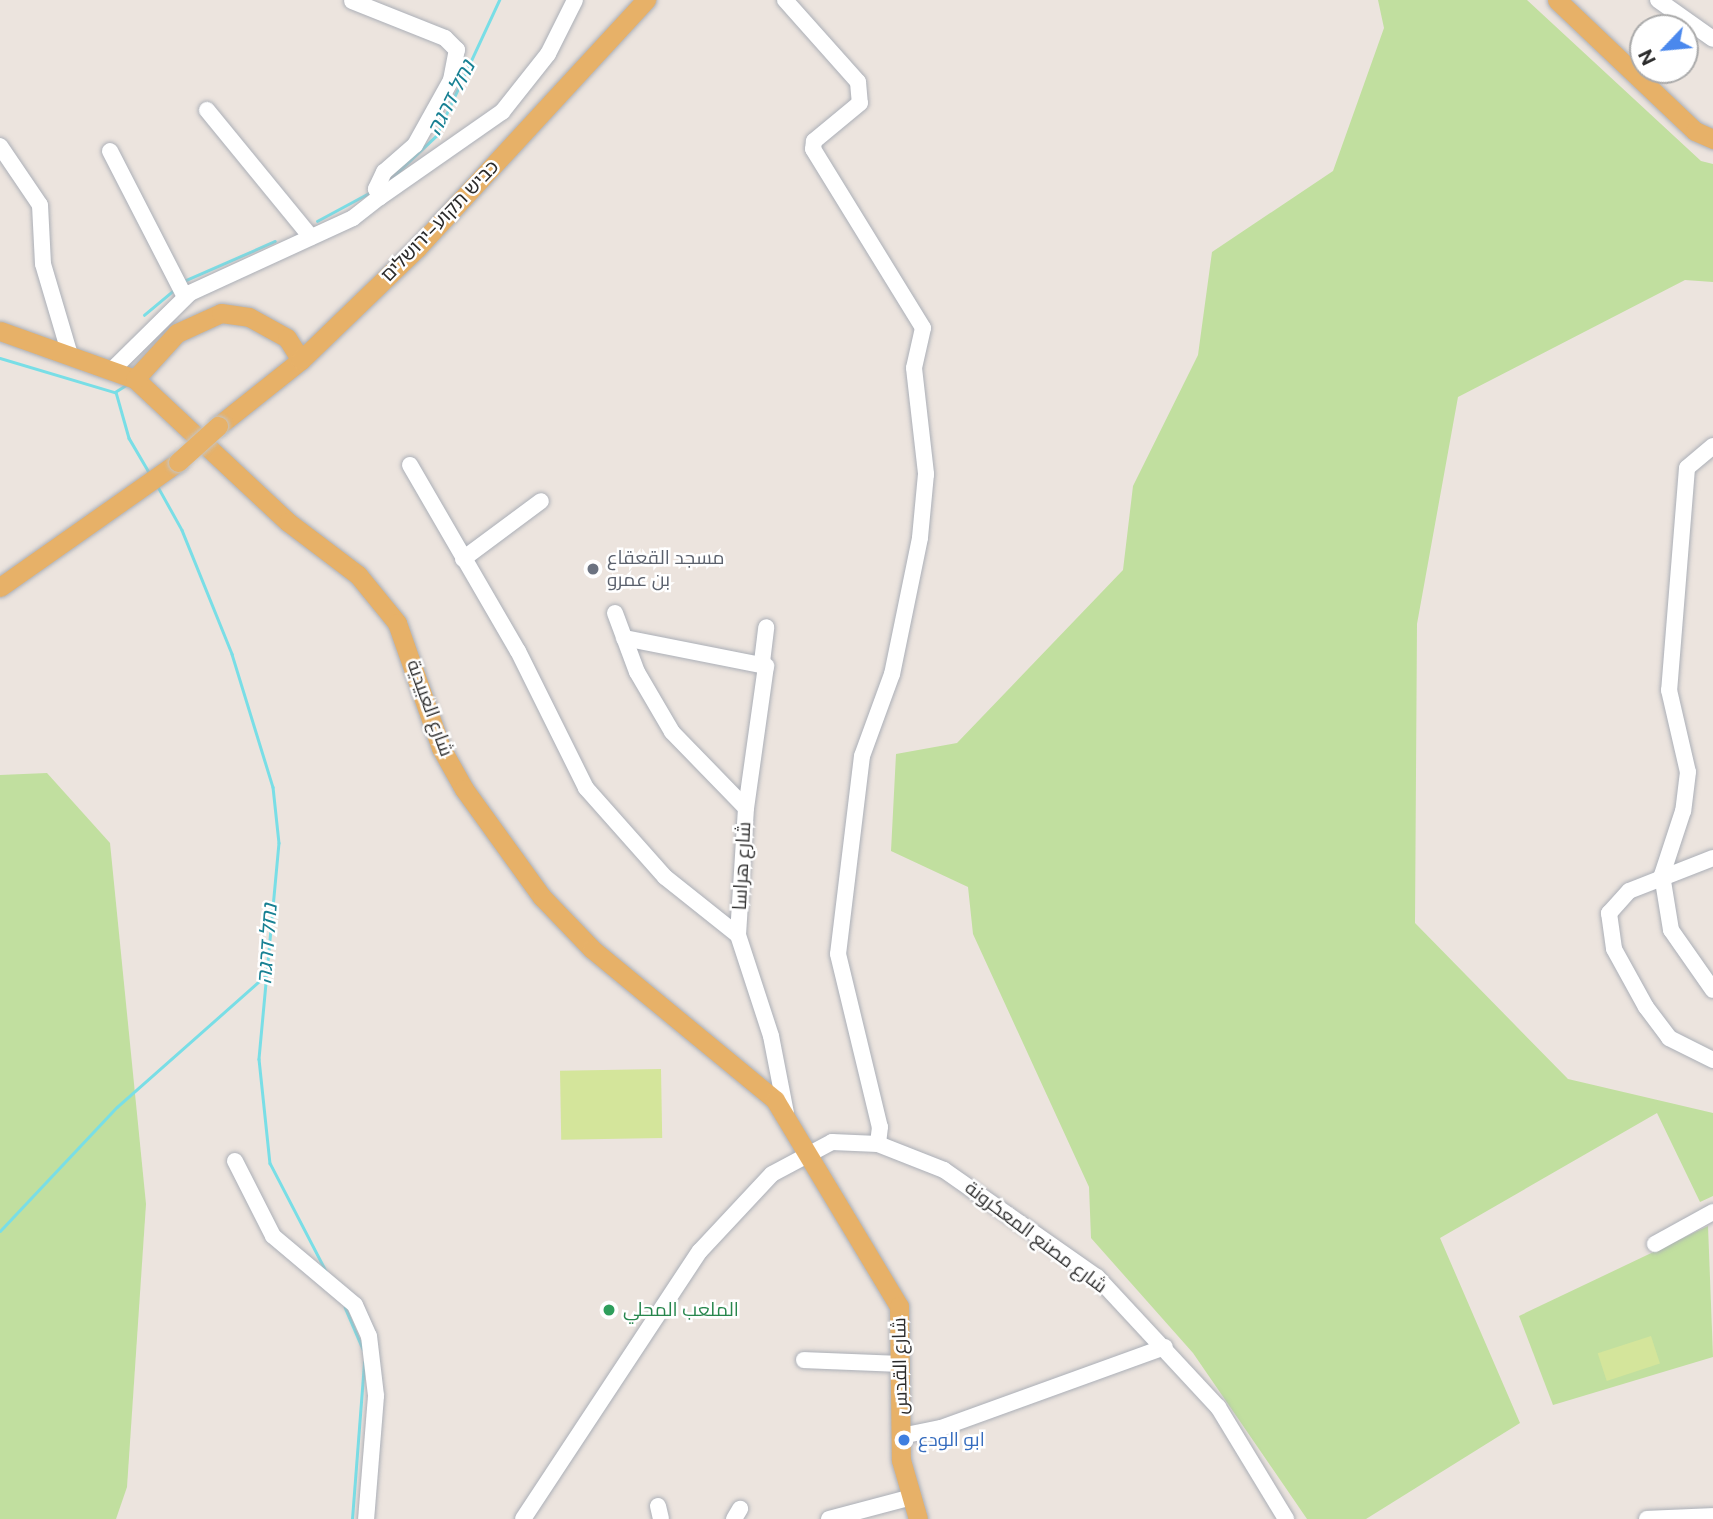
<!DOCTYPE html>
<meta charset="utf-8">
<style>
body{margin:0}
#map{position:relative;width:1713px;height:1519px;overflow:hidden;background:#ece4de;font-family:"Public Sans",Cairo,"Noto Sans Hebrew",sans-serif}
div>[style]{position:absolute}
.green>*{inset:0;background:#c1df9f}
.pitch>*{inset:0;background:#d4e59b;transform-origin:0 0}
.stream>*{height:2.5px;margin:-1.25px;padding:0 1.25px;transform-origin:1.25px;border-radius:1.25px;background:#79dee6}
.roads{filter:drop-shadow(0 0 2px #abafb7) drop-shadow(0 0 2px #abafb7)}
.minor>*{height:16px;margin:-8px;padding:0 8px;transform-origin:8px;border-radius:8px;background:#fff}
.major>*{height:19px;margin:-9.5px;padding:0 9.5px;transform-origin:9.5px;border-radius:9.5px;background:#e7b168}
.bridges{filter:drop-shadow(0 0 2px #c4c4c4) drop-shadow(0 0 2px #c4c4c4)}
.major-bridge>*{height:19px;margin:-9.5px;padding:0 9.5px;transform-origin:9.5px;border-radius:9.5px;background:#e7b168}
.dots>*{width:19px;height:19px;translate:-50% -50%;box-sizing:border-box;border:4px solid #fff;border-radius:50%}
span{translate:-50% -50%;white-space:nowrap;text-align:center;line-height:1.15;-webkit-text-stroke:5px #fff;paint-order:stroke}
.street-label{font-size:19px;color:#2b2b2b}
.worship-label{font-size:19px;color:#5b616d}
.left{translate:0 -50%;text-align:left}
.leisure-label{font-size:19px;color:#27864d}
.shop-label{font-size:19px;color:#366cbe}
.water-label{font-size:21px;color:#178093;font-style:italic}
.north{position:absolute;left:1629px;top:14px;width:70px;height:70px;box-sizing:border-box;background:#fff;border:2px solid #aaa;border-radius:50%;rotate:244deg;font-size:19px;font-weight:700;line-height:28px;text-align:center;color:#2b2b2b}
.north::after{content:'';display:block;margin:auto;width:24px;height:32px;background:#4a88ed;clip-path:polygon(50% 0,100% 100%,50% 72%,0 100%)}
</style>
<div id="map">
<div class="green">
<div style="clip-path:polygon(1378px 0,1527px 0,1701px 161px,1713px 164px,1713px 282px,1685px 280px,1458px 397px,1417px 624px,1415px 923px,1568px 1079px,1713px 1113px,1713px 1196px,1700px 1202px,1657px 1113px,1440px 1238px,1520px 1423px,1366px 1519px,1307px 1519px,1193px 1353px,1091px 1238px,1089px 1187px,973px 934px,968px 887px,891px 851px,896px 754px,957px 743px,1123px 570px,1133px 486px,1198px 355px,1212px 252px,1333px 171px,1384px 28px)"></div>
<div style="clip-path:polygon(47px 773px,110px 843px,146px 1204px,127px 1487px,116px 1519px,0 1519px,0 775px)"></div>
<div style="clip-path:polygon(1708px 1226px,1713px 1357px,1553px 1405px,1519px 1316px)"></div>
</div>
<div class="pitch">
<div style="left:661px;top:1069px;width:69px;height:101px;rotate:89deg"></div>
<div style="left:1651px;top:1336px;width:29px;height:56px;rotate:72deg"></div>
</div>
<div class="stream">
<div style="left:388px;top:181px;width:66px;rotate:-43.2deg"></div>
<div style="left:436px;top:136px;width:150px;rotate:-65.1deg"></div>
<div style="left:317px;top:221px;width:59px;rotate:-28.3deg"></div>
<div style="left:184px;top:281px;width:99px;rotate:-23.7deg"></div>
<div style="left:144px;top:315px;width:39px;rotate:-40deg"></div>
<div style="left:0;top:358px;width:119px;rotate:16.6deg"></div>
<div style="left:127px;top:385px;width:13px;rotate:148deg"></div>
<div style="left:116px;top:392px;width:48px;rotate:74.2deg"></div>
<div style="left:129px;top:438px;width:42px;rotate:59.7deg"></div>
<div style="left:157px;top:485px;width:51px;rotate:60.9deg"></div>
<div style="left:182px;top:530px;width:134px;rotate:68deg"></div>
<div style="left:232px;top:654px;width:139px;rotate:72.9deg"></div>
<div style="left:273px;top:787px;width:56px;rotate:83.9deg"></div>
<div style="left:279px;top:843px;width:217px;rotate:95.3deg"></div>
<div style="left:259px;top:1059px;width:105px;rotate:84deg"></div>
<div style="left:270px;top:1163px;width:124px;rotate:62.6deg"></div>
<div style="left:0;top:1231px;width:170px;rotate:-46.7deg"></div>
<div style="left:117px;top:1107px;width:196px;rotate:-41.5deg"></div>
<div style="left:345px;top:1307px;width:46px;rotate:66.8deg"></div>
<div style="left:352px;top:1519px;width:157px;rotate:-85.6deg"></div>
</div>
<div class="roads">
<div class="minor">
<div style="left:785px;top:0;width:110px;rotate:48.3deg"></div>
<div style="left:858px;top:82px;width:21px;rotate:85deg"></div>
<div style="left:860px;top:103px;width:60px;rotate:140.4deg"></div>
<div style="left:814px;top:141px;width:8px;rotate:97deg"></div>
<div style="left:813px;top:149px;width:210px;rotate:58.4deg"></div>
<div style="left:923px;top:328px;width:41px;rotate:102.7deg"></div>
<div style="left:914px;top:368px;width:107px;rotate:83.5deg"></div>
<div style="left:926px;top:474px;width:64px;rotate:95.4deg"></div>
<div style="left:920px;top:538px;width:139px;rotate:101.6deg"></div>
<div style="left:892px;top:674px;width:87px;rotate:110.1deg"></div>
<div style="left:862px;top:756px;width:199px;rotate:96.9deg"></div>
<div style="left:838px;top:954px;width:178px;rotate:76.4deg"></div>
<div style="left:880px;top:1127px;width:17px;rotate:97deg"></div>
<div style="left:1658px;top:0;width:67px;rotate:35.3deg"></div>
<div style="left:207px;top:110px;width:164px;rotate:50.7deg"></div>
<div style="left:0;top:146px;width:71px;rotate:55.9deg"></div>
<div style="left:40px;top:205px;width:59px;rotate:87.1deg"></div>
<div style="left:43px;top:264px;width:95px;rotate:73.5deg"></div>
<div style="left:110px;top:151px;width:164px;rotate:62.8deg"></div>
<div style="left:380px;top:197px;width:149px;rotate:-34.9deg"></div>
<div style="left:502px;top:112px;width:74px;rotate:-51.6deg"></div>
<div style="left:548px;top:54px;width:60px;rotate:-63.4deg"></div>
<div style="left:113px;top:369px;width:108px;rotate:-44.6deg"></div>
<div style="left:190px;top:293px;width:179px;rotate:-24.7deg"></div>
<div style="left:353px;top:218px;width:34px;rotate:-38deg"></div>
<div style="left:380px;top:197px;width:9px;rotate:-117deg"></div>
<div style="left:376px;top:189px;width:19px;rotate:-65deg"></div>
<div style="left:384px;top:172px;width:41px;rotate:-41.1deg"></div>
<div style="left:415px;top:145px;width:74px;rotate:-61deg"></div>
<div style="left:451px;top:80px;width:31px;rotate:-79deg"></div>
<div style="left:457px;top:50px;width:17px;rotate:-135deg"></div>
<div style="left:445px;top:38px;width:100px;rotate:-158.3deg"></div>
<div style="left:1713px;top:446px;width:34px;rotate:140deg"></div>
<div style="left:1687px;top:468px;width:223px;rotate:94.6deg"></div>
<div style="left:1669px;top:690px;width:84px;rotate:77deg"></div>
<div style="left:1688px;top:772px;width:39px;rotate:97deg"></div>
<div style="left:1683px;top:811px;width:67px;rotate:108.2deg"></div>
<div style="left:1662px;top:875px;width:56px;rotate:80.7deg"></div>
<div style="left:1671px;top:930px;width:73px;rotate:55deg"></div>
<div style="left:410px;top:465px;width:215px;rotate:59.9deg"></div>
<div style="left:518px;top:651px;width:153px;rotate:63.6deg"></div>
<div style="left:586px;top:788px;width:119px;rotate:48.4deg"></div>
<div style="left:665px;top:877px;width:93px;rotate:38.5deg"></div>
<div style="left:463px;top:559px;width:97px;rotate:-36.6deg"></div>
<div style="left:615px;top:613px;width:63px;rotate:69.6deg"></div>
<div style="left:637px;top:672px;width:69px;rotate:59.7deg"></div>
<div style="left:672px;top:732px;width:106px;rotate:45.8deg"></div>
<div style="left:746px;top:808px;width:127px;rotate:93.6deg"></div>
<div style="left:738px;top:935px;width:106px;rotate:71.9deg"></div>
<div style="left:771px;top:1036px;width:78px;rotate:79deg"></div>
<div style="left:624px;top:638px;width:145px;rotate:11.2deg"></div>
<div style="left:766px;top:666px;width:143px;rotate:98deg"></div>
<div style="left:762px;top:662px;width:35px;rotate:-83deg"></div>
<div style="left:1713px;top:858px;width:90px;rotate:158.6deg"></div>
<div style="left:1629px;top:891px;width:30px;rotate:132deg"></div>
<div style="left:1609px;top:913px;width:36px;rotate:82deg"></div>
<div style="left:1614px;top:949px;width:66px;rotate:61.1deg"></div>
<div style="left:1646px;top:1007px;width:39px;rotate:53deg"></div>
<div style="left:1669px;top:1038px;width:49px;rotate:26.6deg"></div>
<div style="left:235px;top:1161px;width:84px;rotate:63.1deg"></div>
<div style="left:273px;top:1236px;width:107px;rotate:40.1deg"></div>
<div style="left:355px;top:1305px;width:34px;rotate:66deg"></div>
<div style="left:369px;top:1336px;width:60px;rotate:83.3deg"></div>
<div style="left:376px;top:1396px;width:123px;rotate:94.6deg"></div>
<div style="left:1655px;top:1244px;width:66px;rotate:-28.9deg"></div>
<div style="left:804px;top:1360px;width:95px;rotate:2.4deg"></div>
<div style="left:901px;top:1436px;width:41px;rotate:-11.3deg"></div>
<div style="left:941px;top:1428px;width:238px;rotate:-19.9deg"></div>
<div style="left:658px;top:1506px;width:13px;rotate:77deg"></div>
<div style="left:523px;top:1519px;width:321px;rotate:-56.6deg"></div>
<div style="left:700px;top:1251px;width:105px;rotate:-46.9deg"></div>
<div style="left:772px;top:1174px;width:68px;rotate:-28.1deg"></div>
<div style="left:832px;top:1142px;width:46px;rotate:2.5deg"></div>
<div style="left:878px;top:1144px;width:71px;rotate:21.5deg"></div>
<div style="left:944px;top:1170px;width:187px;rotate:35deg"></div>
<div style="left:1097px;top:1277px;width:178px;rotate:47.1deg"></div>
<div style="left:1218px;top:1407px;width:131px;rotate:58.7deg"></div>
<div style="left:734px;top:1519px;width:12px;rotate:-59deg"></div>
<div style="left:829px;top:1519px;width:82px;rotate:-14.9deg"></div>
<div style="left:1647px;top:1519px;width:66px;rotate:-2.6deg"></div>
</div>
<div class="major">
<div style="left:1557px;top:0;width:190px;rotate:43.5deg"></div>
<div style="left:1695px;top:131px;width:20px;rotate:24deg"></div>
<div style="left:0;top:331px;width:143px;rotate:19.6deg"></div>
<div style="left:135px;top:379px;width:209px;rotate:43.1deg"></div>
<div style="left:288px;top:522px;width:88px;rotate:37.1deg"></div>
<div style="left:358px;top:575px;width:62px;rotate:50.9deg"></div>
<div style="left:397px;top:623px;width:133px;rotate:70.6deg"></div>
<div style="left:441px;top:748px;width:47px;rotate:60.7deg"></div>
<div style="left:464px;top:789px;width:133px;rotate:54.2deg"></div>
<div style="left:542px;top:897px;width:72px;rotate:46.1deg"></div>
<div style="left:592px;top:949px;width:237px;rotate:39.5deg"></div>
<div style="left:775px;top:1100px;width:240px;rotate:59deg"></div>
<div style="left:899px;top:1306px;width:154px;rotate:89.3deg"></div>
<div style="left:901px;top:1460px;width:61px;rotate:73.9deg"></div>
<div style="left:135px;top:379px;width:62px;rotate:-47.6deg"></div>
<div style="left:177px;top:333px;width:48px;rotate:-24.4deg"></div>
<div style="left:221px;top:313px;width:28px;rotate:8deg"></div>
<div style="left:249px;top:317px;width:43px;rotate:28.9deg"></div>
<div style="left:287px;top:338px;width:26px;rotate:58deg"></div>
<div style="left:218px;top:426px;width:106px;rotate:-38.5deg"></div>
<div style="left:301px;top:360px;width:161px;rotate:-44deg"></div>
<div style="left:417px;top:248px;width:338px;rotate:-47.3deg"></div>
<div style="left:0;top:587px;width:218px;rotate:-35.1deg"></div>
</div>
</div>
<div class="bridges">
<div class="major-bridge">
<div style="left:178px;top:462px;width:54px;rotate:-42deg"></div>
</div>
</div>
<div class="dots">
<div style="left:593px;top:569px;background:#6b7280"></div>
<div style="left:609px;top:1310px;background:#2e9e5b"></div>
<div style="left:904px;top:1440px;background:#3f7fe0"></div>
</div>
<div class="street-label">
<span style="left:440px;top:221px;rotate:-46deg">כביש תקוע–ירושלים</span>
<span style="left:430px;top:708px;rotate:70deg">شارع العبيدية</span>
<span style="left:742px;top:866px;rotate:-87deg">شارع هراسا</span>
<span style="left:1036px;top:1237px;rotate:37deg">شارع مصنع المعكرونة</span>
<span style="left:900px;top:1366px;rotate:-91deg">شارع القدس</span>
</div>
<div class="worship-label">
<span class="left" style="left:607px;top:569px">مسجد القعقاع<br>بن عمرو</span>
</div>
<div class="leisure-label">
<span class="left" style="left:623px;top:1310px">الملعب المحلي</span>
</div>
<div class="shop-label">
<span class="left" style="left:918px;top:1440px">ابو الودع</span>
</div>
<div class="water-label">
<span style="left:451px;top:98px;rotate:-63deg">נחל דרגה</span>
<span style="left:267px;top:944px;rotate:-86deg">נחל דרגה</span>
</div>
<div class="north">N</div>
</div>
